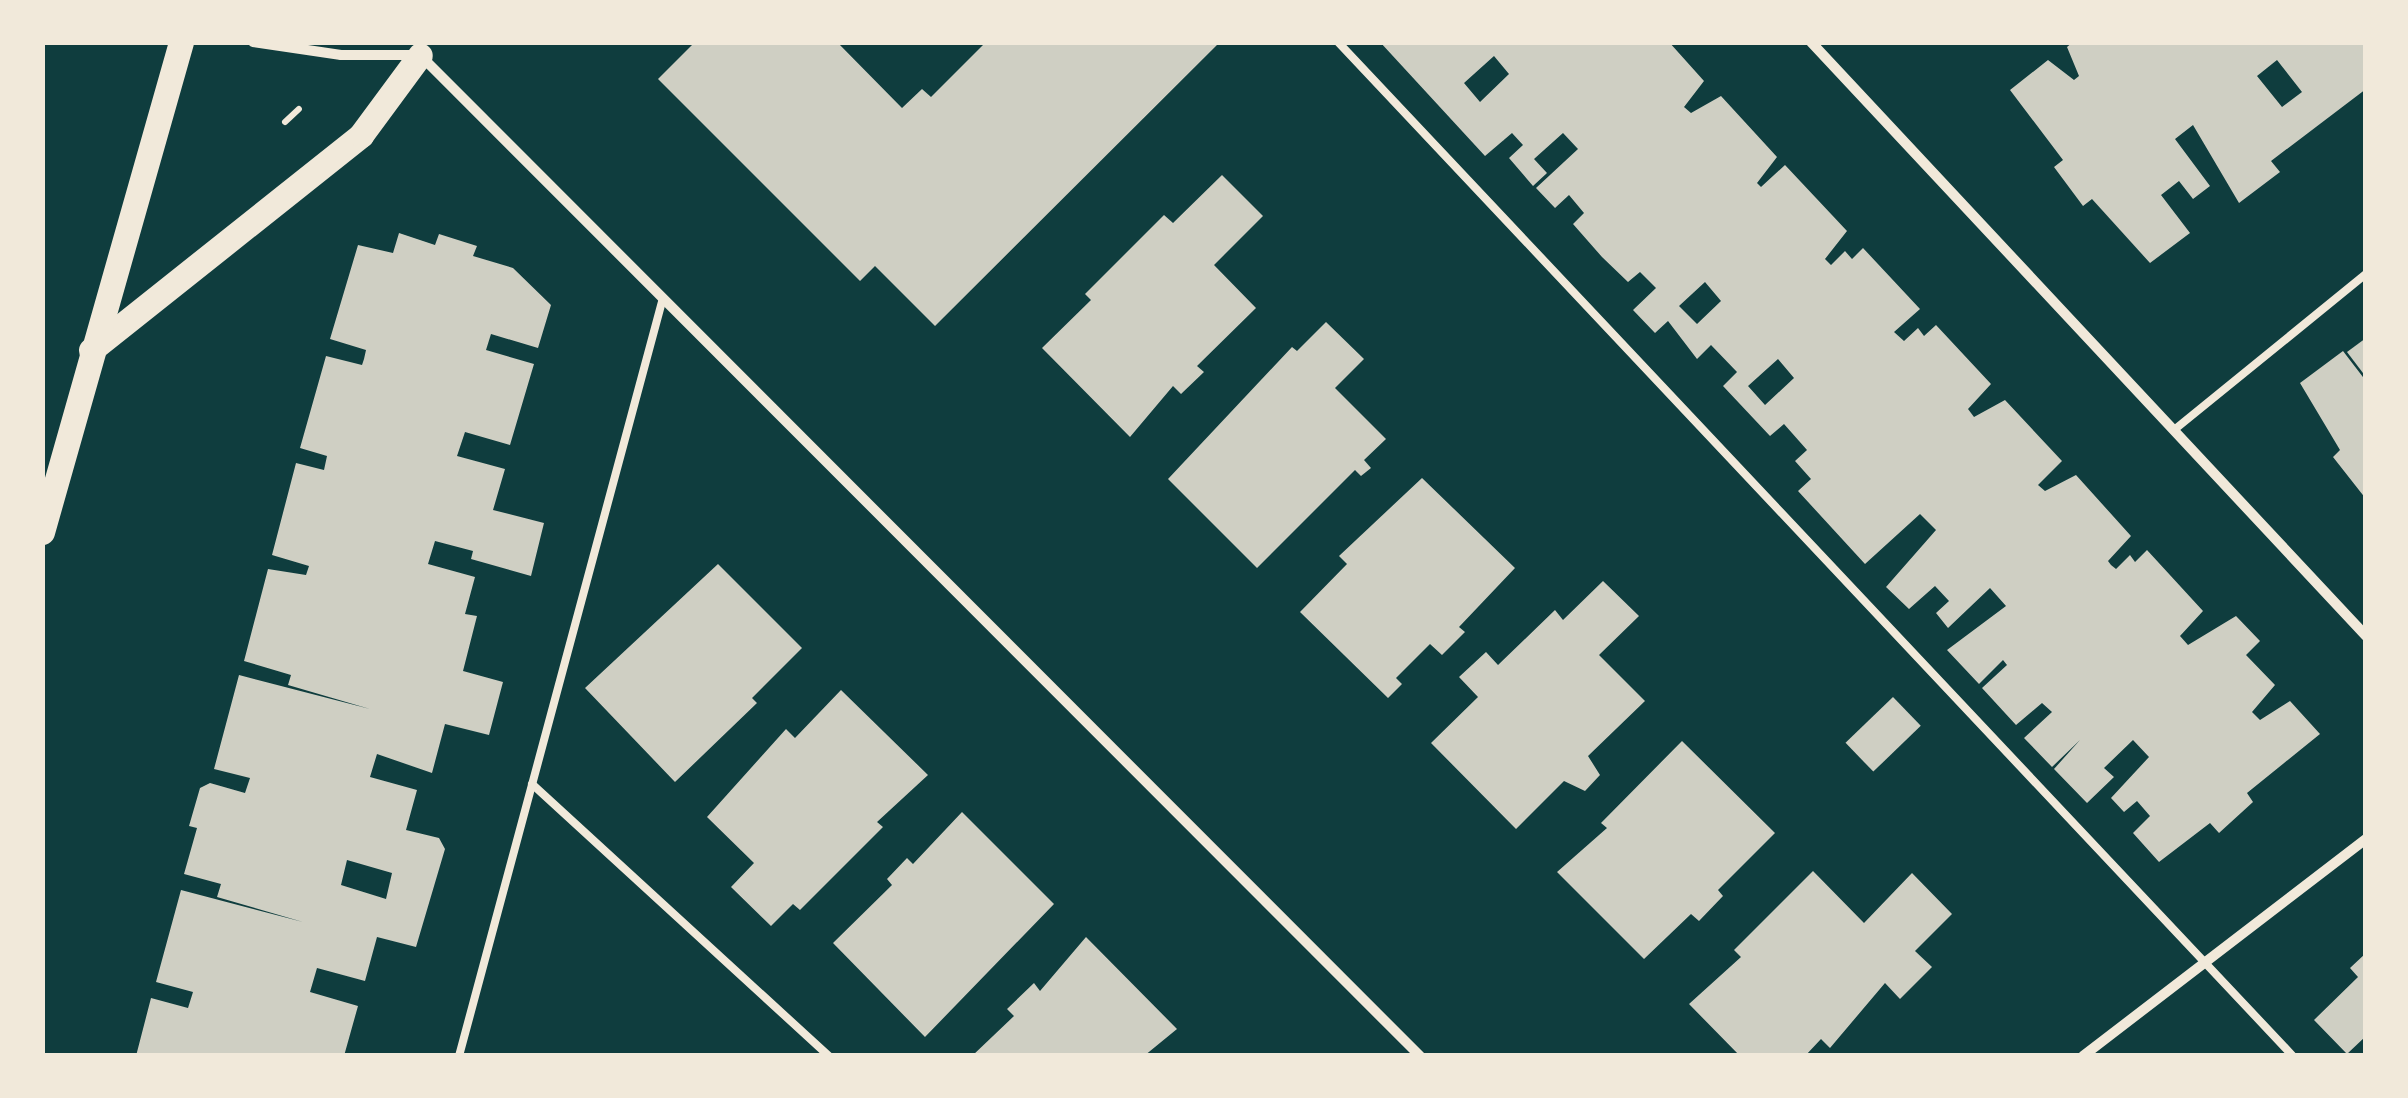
<!DOCTYPE html>
<style>
body{margin:0}
#map{position:relative;width:2408px;height:1098px;overflow:hidden;background:#0f3d3e;font-family:Ubuntu,sans-serif}
div>[style]{position:absolute}
.building>*{inset:0;background:#cfcfc3;transform-origin:0 0}
.path>*{height:6px;margin:-3px;padding:0 3px;transform-origin:3px;border-radius:3px;background:#f1e9da}
.service>*{height:8px;margin:-4px;padding:0 4px;transform-origin:4px;border-radius:4px;background:#f1e9da}
.minor>*{height:10px;margin:-5px;padding:0 5px;transform-origin:5px;border-radius:5px;background:#f1e9da}
.primary>*{height:25px;margin:-12.5px;padding:0 12.5px;transform-origin:12.5px;border-radius:12.5px;background:#f1e9da}
span{translate:-50% -50%;white-space:nowrap;text-align:center;line-height:1.15;-webkit-text-stroke:9px #f1e9da;paint-order:stroke}
.frame{position:absolute;inset:0;border:45px solid #f1e9da;pointer-events:none}
</style>
<div id="map">
<div class="building">
<div style="clip-path:polygon(695px 42px,837px 42px,902px 108px,922px 89px,931px 97px,986px 42px,1220px 42px,935px 326px,875px 266px,860px 281px,658px 79px)"></div>
<div style="clip-path:polygon(evenodd,1380px 42px,1669px 42px,1704px 81px,1684px 107px,1691px 113px,1721px 96px,1777px 157px,1757px 183px,1761px 187px,1785px 165px,1847px 231px,1825px 259px,1831px 265px,1845px 251px,1852px 259px,1863px 248px,1920px 309px,1894px 332px,1904px 341px,1918px 328px,1924px 336px,1936px 325px,1991px 384px,1968px 409px,1974px 417px,2005px 400px,2062px 461px,2038px 485px,2045px 491px,2076px 475px,2131px 536px,2108px 561px,2111px 565px,2116px 569px,2130px 555px,2135px 562px,2147px 550px,2203px 611px,2180px 636px,2188px 645px,2236px 616px,2260px 641px,2246px 655px,2275px 685px,2252px 712px,2260px 720px,2290px 701px,2320px 734px,2247px 793px,2253px 802px,2219px 833px,2210px 823px,2159px 862px,2133px 833px,2150px 816px,2137px 801px,2124px 812px,2111px 798px,2149px 757px,2133px 740px,2104px 768px,2114px 777px,2087px 803px,2054px 769px,2080px 740px,2052px 767px,2024px 738px,2052px 712px,2042px 703px,2016px 725px,1982px 688px,2007px 665px,2003px 660px,1979px 684px,1947px 650px,2006px 606px,1990px 588px,1948px 628px,1936px 613px,1949px 601px,1935px 586px,1909px 609px,1886px 587px,1936px 530px,1920px 514px,1865px 564px,1798px 491px,1811px 479px,1795px 461px,1807px 450px,1784px 424px,1770px 436px,1723px 386px,1737px 372px,1711px 345px,1697px 359px,1668px 321px,1655px 333px,1633px 310px,1656px 288px,1640px 272px,1628px 282px,1602px 257px,1573px 224px,1584px 213px,1569px 195px,1555px 208px,1536px 188px,1578px 149px,1563px 133px,1534px 159px,1547px 173px,1533px 186px,1509px 158px,1523px 145px,1512px 133px,1485px 156px,1380px 42px,1494px 56px,1509px 74px,1480px 102px,1464px 83px,1494px 56px,1380px 42px,1705px 282px,1721px 301px,1697px 324px,1679px 306px,1705px 282px,1380px 42px,1778px 359px,1794px 378px,1765px 405px,1748px 386px,1778px 359px)"></div>
<div style="clip-path:polygon(evenodd,2073px 42px,2366px 42px,2366px 89px,2271px 161px,2280px 172px,2239px 203px,2193px 125px,2175px 139px,2210px 186px,2193px 199px,2179px 181px,2161px 195px,2190px 233px,2150px 263px,2092px 199px,2083px 206px,2054px 167px,2063px 160px,2010px 90px,2048px 60px,2074px 80px,2079px 76px,2067px 47px,2073px 42px,2277px 60px,2302px 92px,2282px 107px,2257px 76px,2277px 60px)"></div>
<div style="clip-path:polygon(1222px 175px,1263px 216px,1214px 265px,1256px 308px,1197px 366px,1204px 372px,1181px 394px,1173px 386px,1130px 437px,1042px 348px,1091px 300px,1085px 294px,1164px 215px,1173px 223px)"></div>
<div style="clip-path:polygon(evenodd,399px 233px,435px 245px,439px 234px,477px 246px,473px 256px,513px 268px,551px 305px,538px 348px,491px 334px,486px 350px,534px 364px,510px 445px,465px 432px,457px 456px,505px 469px,493px 510px,544px 523px,531px 576px,471px 559px,473px 551px,435px 541px,428px 564px,475px 577px,465px 614px,477px 616px,463px 671px,503px 682px,489px 735px,445px 724px,432px 773px,377px 754px,370px 777px,417px 790px,406px 830px,439px 838px,445px 849px,416px 947px,377px 937px,365px 981px,317px 968px,310px 992px,358px 1006px,344px 1056px,136px 1056px,151px 998px,188px 1008px,193px 992px,156px 982px,181px 890px,303px 922px,217px 897px,221px 884px,184px 874px,197px 828px,189px 826px,200px 788px,210px 783px,245px 793px,250px 778px,214px 769px,239px 675px,370px 709px,288px 685px,291px 675px,244px 661px,268px 569px,306px 575px,309px 566px,272px 555px,296px 463px,324px 470px,327px 456px,300px 448px,326px 356px,362px 365px,364px 359px,366px 350px,330px 339px,358px 245px,393px 253px,399px 233px,347px 860px,392px 873px,386px 899px,341px 885px,347px 860px)"></div>
<div style="clip-path:polygon(1326px 322px,1364px 359px,1335px 388px,1386px 439px,1364px 460px,1371px 468px,1361px 476px,1355px 470px,1257px 568px,1168px 479px,1292px 347px,1297px 351px)"></div>
<div style="clip-path:polygon(2366px 338px,2366px 377px,2347px 352px)"></div>
<div style="clip-path:polygon(2343px 351px,2366px 381px,2366px 499px,2333px 457px,2340px 450px,2300px 383px)"></div>
<div style="clip-path:polygon(1422px 478px,1515px 568px,1459px 627px,1465px 632px,1442px 655px,1430px 644px,1396px 678px,1402px 684px,1388px 698px,1300px 612px,1347px 564px,1339px 556px)"></div>
<div style="clip-path:polygon(718px 564px,802px 648px,752px 698px,757px 703px,675px 782px,585px 688px)"></div>
<div style="clip-path:polygon(1603px 581px,1639px 616px,1599px 655px,1645px 701px,1588px 756px,1600px 775px,1585px 791px,1564px 781px,1516px 829px,1431px 743px,1478px 697px,1459px 677px,1486px 652px,1498px 665px,1555px 610px,1563px 620px)"></div>
<div style="clip-path:polygon(841px 690px,928px 775px,877px 822px,883px 827px,800px 910px,793px 904px,771px 926px,731px 887px,754px 863px,707px 817px,786px 729px,795px 738px)"></div>
<div style="left:1893px;top:697px;width:40px;height:66px;rotate:46deg"></div>
<div style="clip-path:polygon(1682px 741px,1775px 833px,1718px 890px,1723px 896px,1699px 921px,1691px 914px,1644px 959px,1557px 872px,1607px 828px,1601px 823px)"></div>
<div style="clip-path:polygon(962px 812px,1054px 904px,925px 1037px,833px 943px,892px 885px,887px 879px,907px 858px,913px 864px)"></div>
<div style="clip-path:polygon(1813px 871px,1864px 923px,1912px 873px,1952px 914px,1915px 951px,1932px 967px,1900px 999px,1885px 983px,1830px 1048px,1821px 1039px,1805px 1056px,1740px 1056px,1689px 1004px,1741px 957px,1734px 950px)"></div>
<div style="clip-path:polygon(1086px 937px,1177px 1029px,1144px 1056px,972px 1056px,1014px 1016px,1007px 1009px,1034px 983px,1040px 991px)"></div>
<div style="clip-path:polygon(2366px 953px,2366px 1036px,2347px 1054px,2314px 1020px,2358px 977px,2350px 968px)"></div>
</div>
<div class="path">
<div style="left:285px;top:122px;width:19px;rotate:-43deg"></div>
</div>
<div class="service">
<div style="left:1338px;top:42px;width:1393px;rotate:46.72deg"></div>
<div style="left:2174px;top:430px;width:247px;rotate:-39.1deg"></div>
<div style="left:532px;top:784px;width:403px;rotate:42.5deg"></div>
<div style="left:459px;top:1056px;width:785px;rotate:-74.94deg"></div>
</div>
<div class="minor">
<div style="left:253px;top:42px;width:89px;rotate:8.4deg"></div>
<div style="left:341px;top:55px;width:79px"></div>
<div style="left:420px;top:55px;width:1415px;rotate:45.03deg"></div>
<div style="left:1811px;top:42px;width:813px;rotate:46.94deg"></div>
<div style="left:2083px;top:1056px;width:357px;rotate:-37.5deg"></div>
</div>
<div class="primary">
<div style="left:91px;top:350px;width:345px;rotate:-38.5deg"></div>
<div style="left:361px;top:135px;width:99px;rotate:-53.6deg"></div>
<div style="left:42px;top:532px;width:509px;rotate:-74.16deg"></div>
</div>
<div class="frame"></div>
</div>
